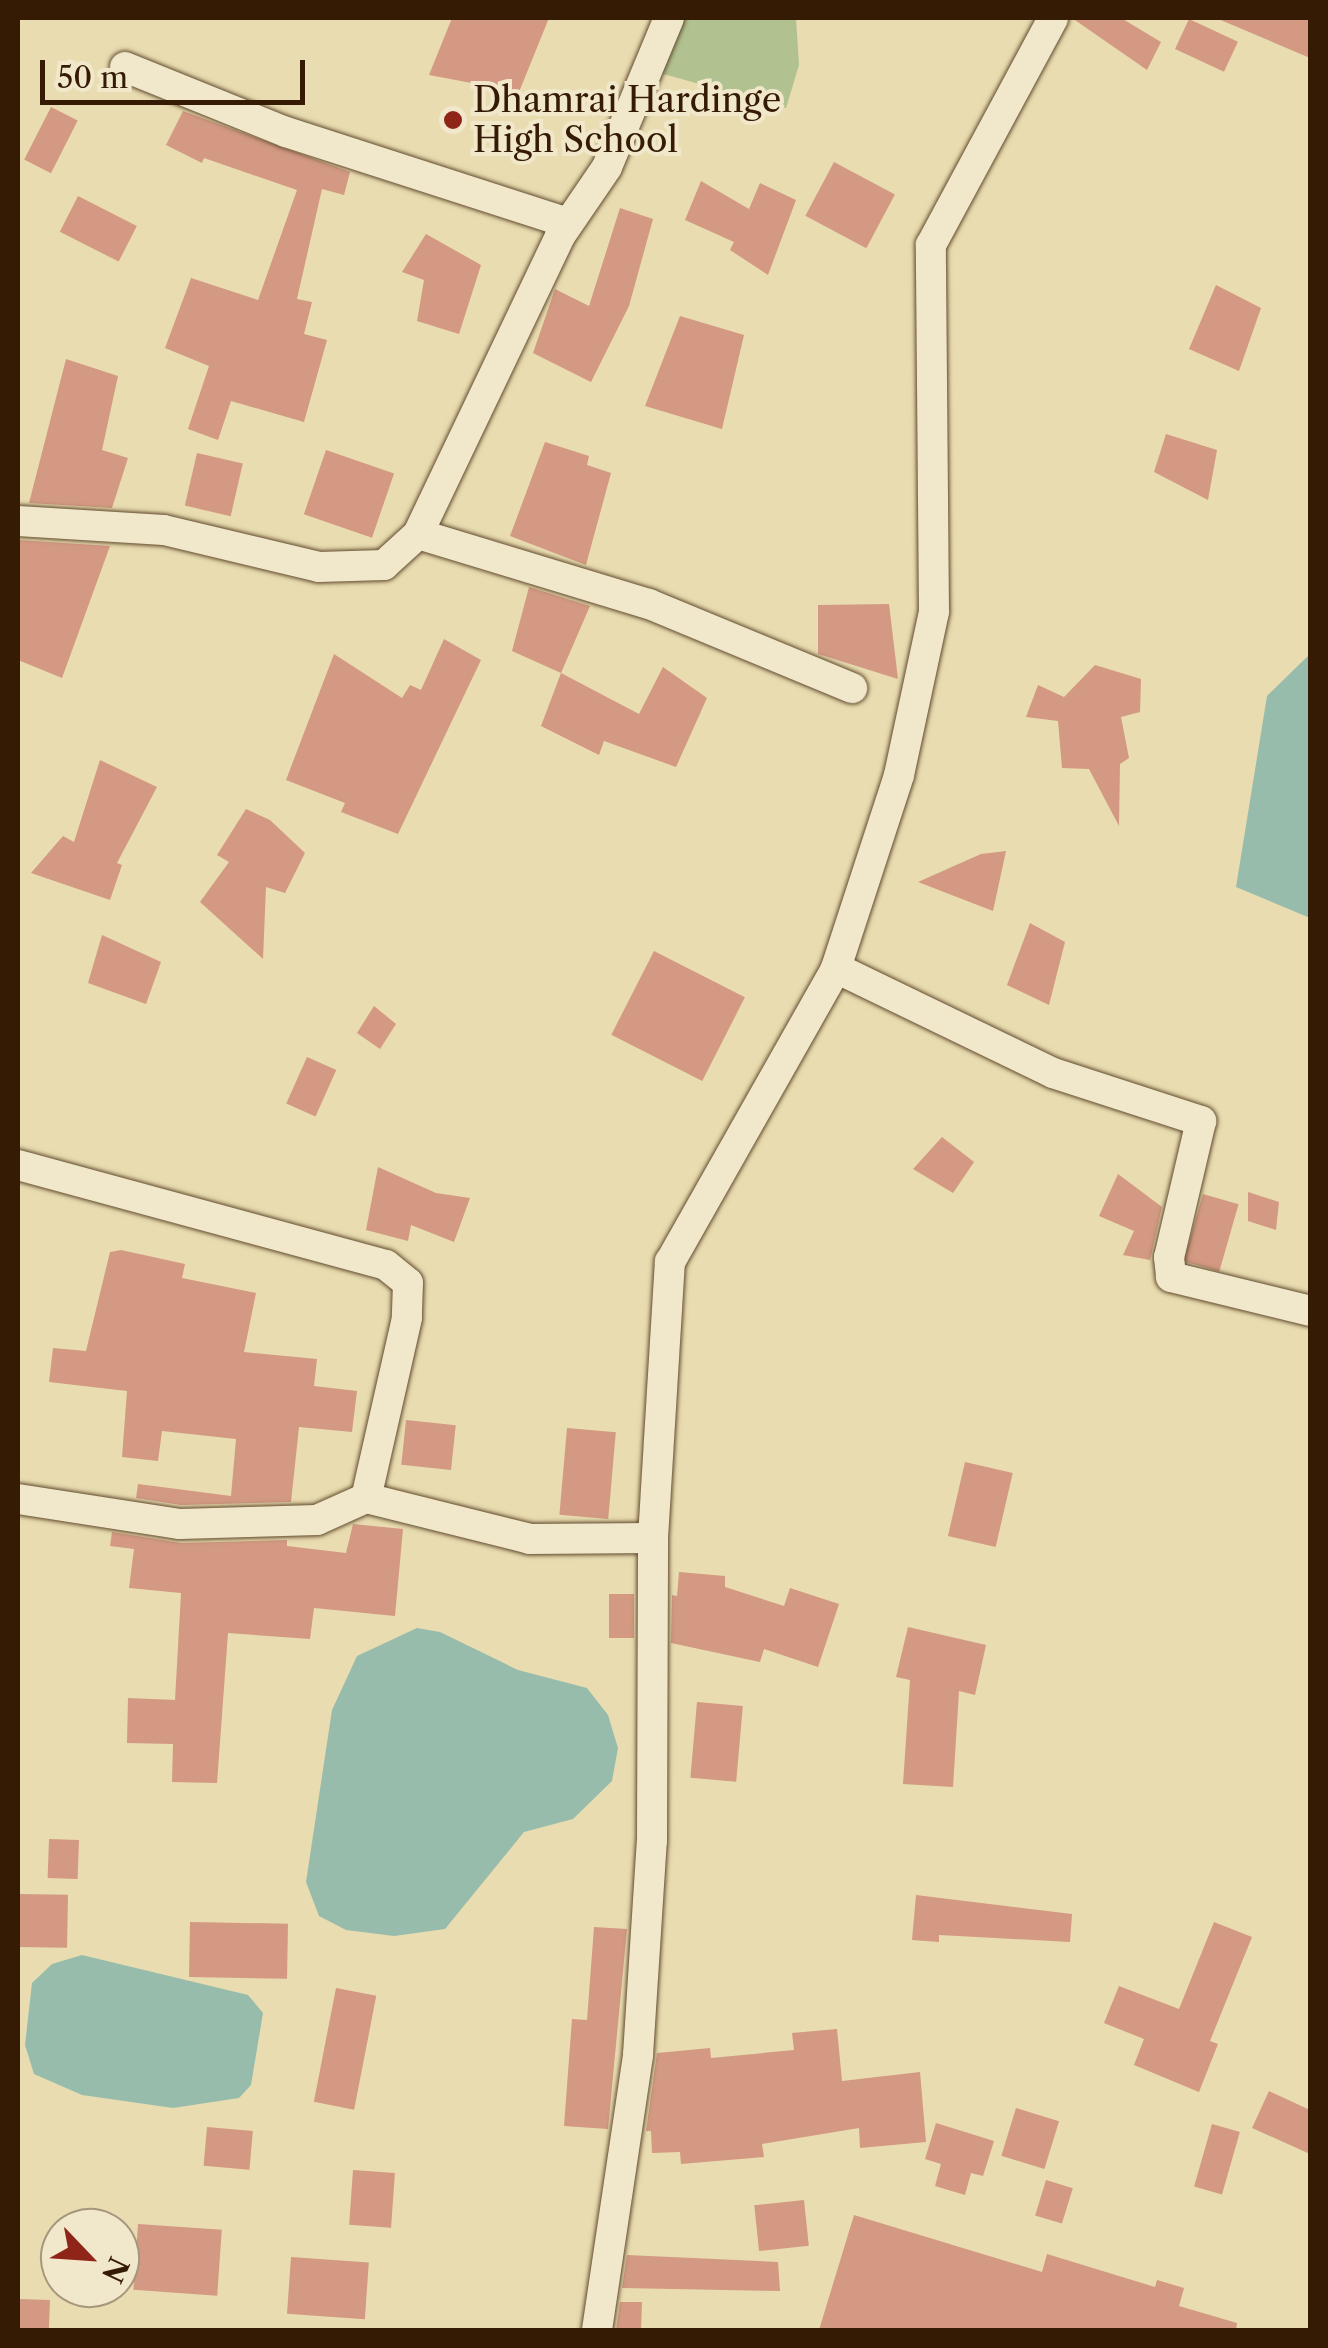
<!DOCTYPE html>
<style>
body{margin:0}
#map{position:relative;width:1328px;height:2348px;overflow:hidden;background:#e9dcb0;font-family:"Libre Caslon Text",serif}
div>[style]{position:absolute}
.green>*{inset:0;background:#b1c290}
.water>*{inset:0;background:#97bcac}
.building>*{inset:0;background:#d39982;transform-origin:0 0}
.roads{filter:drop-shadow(0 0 2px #624b2e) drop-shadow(0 0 2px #624b2e)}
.street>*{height:30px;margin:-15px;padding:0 15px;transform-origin:15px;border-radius:15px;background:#f1e8cc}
.dots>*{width:28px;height:28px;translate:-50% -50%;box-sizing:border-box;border:5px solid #f1e8cc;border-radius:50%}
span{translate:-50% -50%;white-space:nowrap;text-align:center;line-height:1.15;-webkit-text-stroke:8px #f1e8cc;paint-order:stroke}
.poi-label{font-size:35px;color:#351b03}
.left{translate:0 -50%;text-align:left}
.frame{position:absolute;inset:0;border:20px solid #351b03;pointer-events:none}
.north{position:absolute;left:40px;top:2208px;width:100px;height:100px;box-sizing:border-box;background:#f1e8cc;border:2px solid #a6967c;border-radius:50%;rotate:115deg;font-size:28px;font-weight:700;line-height:40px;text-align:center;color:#351b03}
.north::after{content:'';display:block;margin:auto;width:35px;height:45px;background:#8f2418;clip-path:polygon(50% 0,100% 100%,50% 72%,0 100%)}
.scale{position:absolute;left:40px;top:60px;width:265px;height:45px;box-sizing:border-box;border:5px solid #351b03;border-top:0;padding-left:12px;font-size:30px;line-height:35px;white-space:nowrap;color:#351b03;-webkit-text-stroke:8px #f1e8cc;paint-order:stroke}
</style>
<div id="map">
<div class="green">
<div style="clip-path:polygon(672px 18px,796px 18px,799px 65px,786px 108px,649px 70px)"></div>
</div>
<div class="water">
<div style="clip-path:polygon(1310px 654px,1310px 918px,1236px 887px,1267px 696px)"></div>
<div style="clip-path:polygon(417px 1628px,440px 1632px,518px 1670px,587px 1688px,608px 1715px,618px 1748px,612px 1781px,573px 1819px,524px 1832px,445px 1929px,394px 1936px,346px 1930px,319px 1916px,306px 1882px,332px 1710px,357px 1656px)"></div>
<div style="clip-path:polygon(82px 1955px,248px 1995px,263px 2013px,251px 2085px,239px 2098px,173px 2108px,82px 2095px,34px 2074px,25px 2045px,32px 1983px,52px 1964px)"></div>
</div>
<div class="building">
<div style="clip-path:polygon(452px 18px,549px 18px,519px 92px,429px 75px)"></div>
<div style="clip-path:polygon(1072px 18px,1121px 18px,1161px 42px,1147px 70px)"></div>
<div style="clip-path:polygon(1216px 18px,1310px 18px,1310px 58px)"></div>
<div style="left:1189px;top:19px;width:54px;height:33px;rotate:25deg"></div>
<div style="left:51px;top:107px;width:30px;height:59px;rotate:27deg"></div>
<div style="clip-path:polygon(183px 111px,350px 172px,344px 195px,322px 189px,297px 299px,312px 302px,304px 334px,327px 340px,304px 422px,231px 401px,218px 440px,188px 429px,209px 366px,165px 348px,191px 278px,258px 300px,297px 190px,204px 158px,202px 163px,166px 145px)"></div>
<div style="left:834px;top:162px;width:69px;height:61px;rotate:28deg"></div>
<div style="clip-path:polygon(701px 181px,749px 209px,760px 183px,796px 200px,768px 275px,730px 250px,734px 242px,685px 220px)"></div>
<div style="left:78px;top:196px;width:66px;height:40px;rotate:27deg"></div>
<div style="clip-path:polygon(620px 208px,653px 219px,629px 306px,591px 382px,533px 353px,555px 289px,589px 306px)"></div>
<div style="clip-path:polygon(426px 234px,481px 265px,459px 334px,417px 321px,424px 280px,402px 272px)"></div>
<div style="clip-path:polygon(1216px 285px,1261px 308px,1239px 371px,1189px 349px)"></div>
<div style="clip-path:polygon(680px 316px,744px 335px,722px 429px,645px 406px)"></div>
<div style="clip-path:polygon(66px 359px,118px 376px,102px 450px,128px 458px,112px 508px,29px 503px)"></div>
<div style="clip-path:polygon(1166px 434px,1217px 450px,1208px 500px,1154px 472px)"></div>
<div style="clip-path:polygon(545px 442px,589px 456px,587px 465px,611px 473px,586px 565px,510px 536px)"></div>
<div style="left:326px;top:450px;width:72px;height:68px;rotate:19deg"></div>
<div style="left:197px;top:453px;width:47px;height:54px;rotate:13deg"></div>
<div style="clip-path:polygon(18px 540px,110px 546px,62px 678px,18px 660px)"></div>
<div style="clip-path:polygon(529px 587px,590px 606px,561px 673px,512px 651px)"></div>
<div style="clip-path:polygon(889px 604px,898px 679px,818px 654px,818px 605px)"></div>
<div style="clip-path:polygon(444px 639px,481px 660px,398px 834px,341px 812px,345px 803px,286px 780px,334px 654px,402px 698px,410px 685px,421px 690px)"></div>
<div style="clip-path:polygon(1095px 665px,1141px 679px,1140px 712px,1121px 717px,1129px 758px,1120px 764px,1119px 826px,1089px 769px,1062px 768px,1058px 721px,1026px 717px,1038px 685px,1064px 697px)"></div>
<div style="clip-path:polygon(663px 667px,707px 698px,676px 767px,604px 741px,599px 755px,541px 726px,561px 673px,639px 714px)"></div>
<div style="clip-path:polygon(100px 760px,157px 787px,117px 863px,122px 865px,110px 900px,31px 873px,63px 836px,74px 842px)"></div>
<div style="clip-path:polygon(246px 809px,270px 820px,305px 853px,285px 893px,266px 887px,263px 959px,200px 902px,229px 862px,217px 855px)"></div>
<div style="clip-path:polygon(1006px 851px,993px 911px,918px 882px,981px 854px)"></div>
<div style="clip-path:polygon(1030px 923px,1065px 942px,1049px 1005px,1007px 985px)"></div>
<div style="clip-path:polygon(102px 935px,161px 962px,146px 1004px,88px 983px)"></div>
<div style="left:654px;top:951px;width:102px;height:94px;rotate:27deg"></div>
<div style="clip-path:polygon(374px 1006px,396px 1024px,380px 1049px,357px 1033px)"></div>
<div style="left:307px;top:1057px;width:32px;height:51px;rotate:24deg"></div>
<div style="clip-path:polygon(942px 1137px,974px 1162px,953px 1193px,913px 1169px)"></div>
<div style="clip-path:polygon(378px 1167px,436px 1193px,470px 1198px,454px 1242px,411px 1225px,408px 1241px,366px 1230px)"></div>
<div style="clip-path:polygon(1118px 1174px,1162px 1207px,1150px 1260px,1123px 1255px,1134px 1231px,1099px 1216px)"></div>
<div style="clip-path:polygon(1248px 1192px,1279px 1202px,1276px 1230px,1248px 1221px)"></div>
<div style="left:1203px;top:1194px;width:37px;height:70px;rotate:16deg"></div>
<div style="clip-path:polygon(121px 1250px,185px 1264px,182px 1278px,256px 1293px,244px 1352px,317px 1359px,314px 1386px,357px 1391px,352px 1432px,299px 1427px,291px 1502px,181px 1505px,136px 1498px,138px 1484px,231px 1496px,236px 1439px,162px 1431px,158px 1461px,122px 1457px,127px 1391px,49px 1382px,53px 1348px,86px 1351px,110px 1252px)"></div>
<div style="left:406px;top:1420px;width:50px;height:45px;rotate:6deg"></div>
<div style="left:567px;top:1428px;width:49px;height:87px;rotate:5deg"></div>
<div style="left:965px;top:1462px;width:49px;height:76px;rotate:13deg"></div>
<div style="clip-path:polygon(353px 1524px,403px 1529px,395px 1616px,314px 1608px,310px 1639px,228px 1633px,217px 1783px,172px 1782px,173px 1744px,127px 1743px,128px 1698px,175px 1700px,181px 1593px,129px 1588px,134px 1549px,110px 1546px,112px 1532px,181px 1543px,287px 1540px,287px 1546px,346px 1553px)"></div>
<div style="clip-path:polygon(679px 1572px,725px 1576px,725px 1587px,784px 1606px,790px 1588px,839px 1604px,818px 1667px,764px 1649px,760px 1662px,671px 1643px,672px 1595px,677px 1596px)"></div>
<div style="left:609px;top:1594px;width:25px;height:44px"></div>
<div style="clip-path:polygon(908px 1627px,986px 1645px,975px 1695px,959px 1691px,953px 1787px,903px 1784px,910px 1680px,896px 1677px)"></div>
<div style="left:697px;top:1702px;width:46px;height:76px;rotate:5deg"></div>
<div style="left:49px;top:1839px;width:30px;height:39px;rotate:2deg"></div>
<div style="left:18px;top:1894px;width:50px;height:53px;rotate:1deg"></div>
<div style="clip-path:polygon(916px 1895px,1072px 1914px,1070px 1942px,939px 1935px,939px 1942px,912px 1940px)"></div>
<div style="left:190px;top:1922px;width:98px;height:55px;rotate:1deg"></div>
<div style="clip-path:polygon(1214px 1922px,1252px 1937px,1210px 2041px,1218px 2044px,1199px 2092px,1134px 2065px,1144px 2039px,1104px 2023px,1119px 1986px,1179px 2009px)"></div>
<div style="clip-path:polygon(594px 1927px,627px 1929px,608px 2129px,564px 2126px,572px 2019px,587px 2020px)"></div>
<div style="left:336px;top:1988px;width:41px;height:116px;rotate:11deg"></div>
<div style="clip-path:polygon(837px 2029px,842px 2081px,920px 2072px,926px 2142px,860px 2148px,859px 2128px,762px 2144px,764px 2157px,681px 2164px,680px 2152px,652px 2153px,651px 2131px,646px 2131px,657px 2053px,710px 2048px,711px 2058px,794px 2050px,792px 2033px)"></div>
<div style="clip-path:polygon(1269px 2091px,1310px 2110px,1310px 2154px,1252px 2128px)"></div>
<div style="left:1016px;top:2108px;width:45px;height:50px;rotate:17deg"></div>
<div style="clip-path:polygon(936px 2123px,994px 2141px,983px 2176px,971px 2173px,965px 2195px,935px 2186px,941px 2164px,925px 2159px)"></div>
<div style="left:1212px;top:2124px;width:29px;height:65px;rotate:16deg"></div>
<div style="left:207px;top:2127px;width:46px;height:39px;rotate:5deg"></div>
<div style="left:353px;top:2170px;width:42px;height:55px;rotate:4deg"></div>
<div style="left:1046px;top:2180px;width:28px;height:37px;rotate:17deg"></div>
<div style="left:804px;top:2200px;width:46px;height:50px;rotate:84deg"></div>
<div style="clip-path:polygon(854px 2215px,1042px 2272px,1047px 2254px,1155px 2287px,1157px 2280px,1184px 2288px,1179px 2306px,1237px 2323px,1236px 2330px,819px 2330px)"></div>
<div style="left:138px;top:2224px;width:84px;height:66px;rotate:4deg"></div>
<div style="clip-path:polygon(627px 2255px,778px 2262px,780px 2291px,622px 2288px)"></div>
<div style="left:291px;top:2257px;width:78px;height:57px;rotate:4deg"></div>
<div style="left:18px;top:2299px;width:32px;height:30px;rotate:2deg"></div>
<div style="clip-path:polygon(620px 2302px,642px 2302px,641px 2330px,616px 2330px)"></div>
</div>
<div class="roads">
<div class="street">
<div style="left:125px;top:67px;width:174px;rotate:22deg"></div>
<div style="left:286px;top:132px;width:296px;rotate:17.9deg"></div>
<div style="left:18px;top:521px;width:146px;rotate:3.5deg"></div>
<div style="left:164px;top:530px;width:159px;rotate:13.4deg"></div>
<div style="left:319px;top:567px;width:65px;rotate:-1.8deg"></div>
<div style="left:384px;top:565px;width:46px;rotate:-42.4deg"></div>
<div style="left:418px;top:534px;width:330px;rotate:-64.5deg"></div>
<div style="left:560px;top:236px;width:83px;rotate:-55.7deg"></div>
<div style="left:607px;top:167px;width:161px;rotate:-67.4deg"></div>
<div style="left:418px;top:534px;width:241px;rotate:16.9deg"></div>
<div style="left:649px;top:604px;width:220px;rotate:22.5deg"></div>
<div style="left:836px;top:968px;width:241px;rotate:25.8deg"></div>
<div style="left:1053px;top:1073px;width:156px;rotate:18deg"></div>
<div style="left:1201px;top:1121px;width:140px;rotate:103.2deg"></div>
<div style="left:1169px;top:1257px;width:20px;rotate:84deg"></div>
<div style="left:1171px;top:1277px;width:143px;rotate:13.7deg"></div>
<div style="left:18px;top:1165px;width:381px;rotate:15.2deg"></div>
<div style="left:386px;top:1265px;width:28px;rotate:39deg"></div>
<div style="left:408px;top:1283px;width:35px;rotate:92deg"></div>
<div style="left:407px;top:1318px;width:185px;rotate:102.8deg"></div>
<div style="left:18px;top:1499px;width:164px;rotate:8.8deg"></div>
<div style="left:180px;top:1524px;width:137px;rotate:-1.7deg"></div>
<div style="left:317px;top:1520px;width:54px;rotate:-24.2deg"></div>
<div style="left:366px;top:1498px;width:169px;rotate:14deg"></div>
<div style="left:530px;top:1539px;width:123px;rotate:-0.5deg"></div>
<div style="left:597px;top:2330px;width:278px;rotate:-81.5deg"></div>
<div style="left:638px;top:2055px;width:214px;rotate:-86.3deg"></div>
<div style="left:652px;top:1841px;width:303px;rotate:-89.8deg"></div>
<div style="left:653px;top:1538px;width:277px;rotate:-86.5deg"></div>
<div style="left:670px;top:1262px;width:338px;rotate:-60.5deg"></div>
<div style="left:836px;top:968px;width:203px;rotate:-71.9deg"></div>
<div style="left:899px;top:775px;width:167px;rotate:-77.9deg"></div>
<div style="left:934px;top:612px;width:367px;rotate:-90.5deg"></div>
<div style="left:931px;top:245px;width:258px;rotate:-61.7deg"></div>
</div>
</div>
<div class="dots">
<div style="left:453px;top:120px;background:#8f2418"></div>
</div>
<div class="poi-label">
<span class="left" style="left:473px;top:120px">Dhamrai Hardinge<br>High School</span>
</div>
<div class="frame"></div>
<div class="north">N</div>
<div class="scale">50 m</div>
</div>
